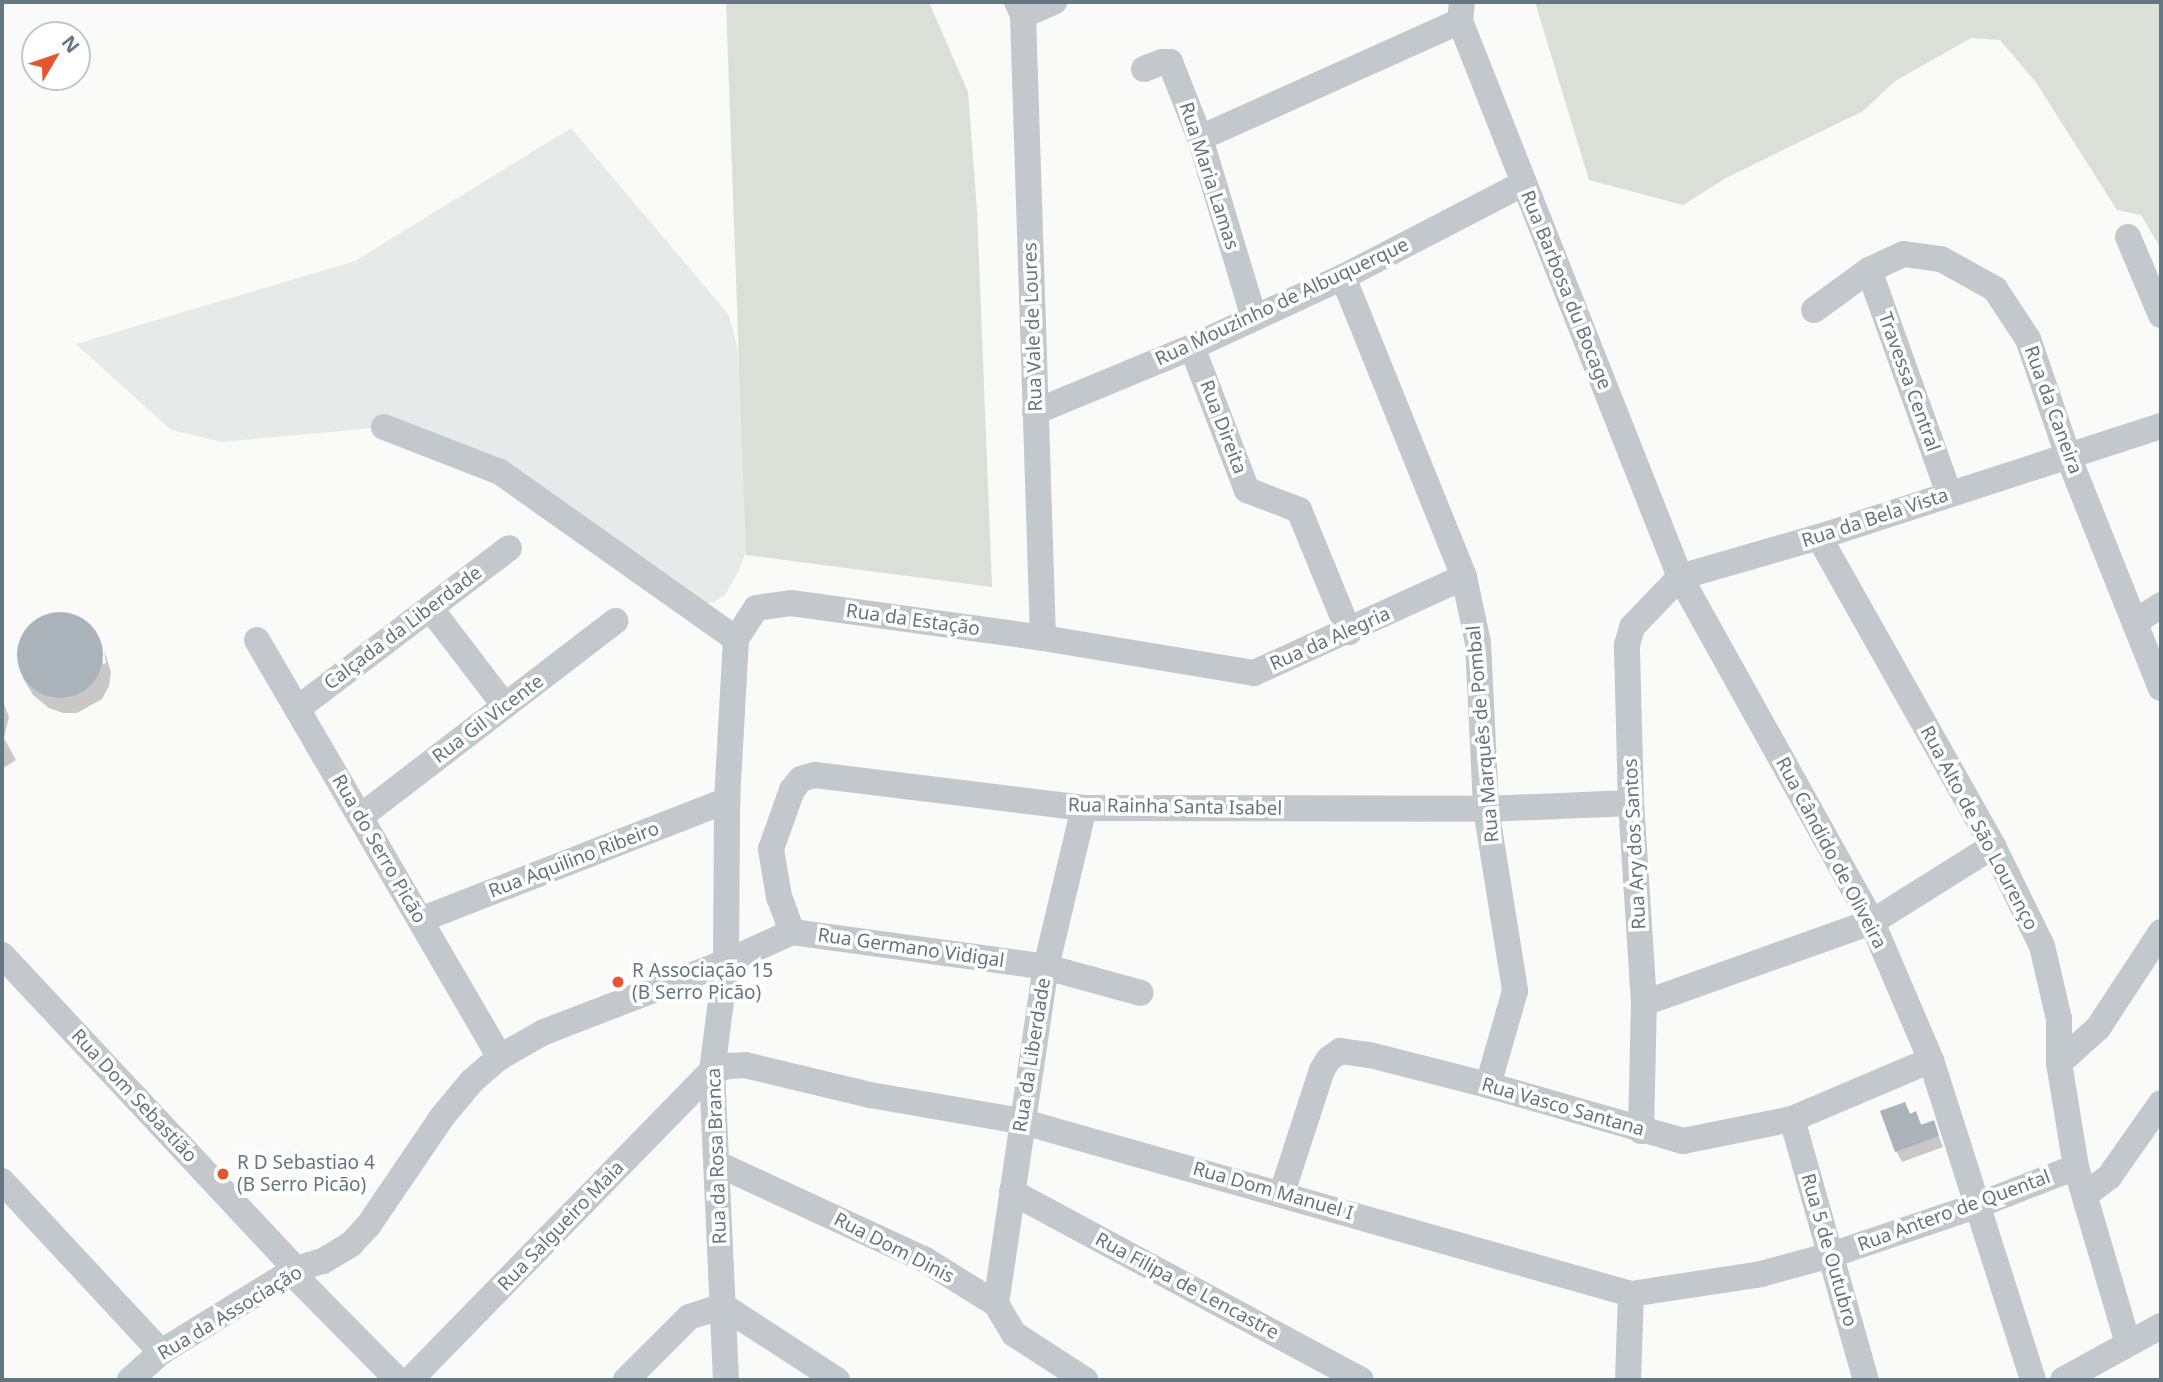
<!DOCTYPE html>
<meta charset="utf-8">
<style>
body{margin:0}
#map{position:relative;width:2163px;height:1382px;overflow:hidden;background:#fafaf8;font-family:"Noto Sans",sans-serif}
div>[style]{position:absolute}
.built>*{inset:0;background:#e8e9e9}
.green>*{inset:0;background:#dadfd7}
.shadow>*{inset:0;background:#0003}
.building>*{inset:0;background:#aab3b9}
.round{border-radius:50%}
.minor>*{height:26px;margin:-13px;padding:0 13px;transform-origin:13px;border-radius:13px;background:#c3c8cc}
.dots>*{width:19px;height:19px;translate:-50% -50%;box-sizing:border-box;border:4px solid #fff;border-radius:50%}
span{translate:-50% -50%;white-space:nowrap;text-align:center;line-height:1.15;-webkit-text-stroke:7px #fff;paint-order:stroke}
.street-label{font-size:19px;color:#657683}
.poi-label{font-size:19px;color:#657683}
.left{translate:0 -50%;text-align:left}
.frame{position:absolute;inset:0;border:4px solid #657683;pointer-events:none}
.north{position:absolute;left:21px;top:21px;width:70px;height:70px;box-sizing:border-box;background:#fff;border:2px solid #c1c8cd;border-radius:50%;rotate:51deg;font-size:19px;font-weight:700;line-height:28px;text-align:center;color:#657683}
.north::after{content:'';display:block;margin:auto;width:24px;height:32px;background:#e4572e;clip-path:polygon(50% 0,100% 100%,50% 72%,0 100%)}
</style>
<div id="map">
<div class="built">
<div style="clip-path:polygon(571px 128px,729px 315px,772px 486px,738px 572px,725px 595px,714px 602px,703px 604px,500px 472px,384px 427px,222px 442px,171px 430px,76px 344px,355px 261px)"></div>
</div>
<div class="green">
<div style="clip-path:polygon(726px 2px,929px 2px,968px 92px,977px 211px,992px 587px,746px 555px)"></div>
<div style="clip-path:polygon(1535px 2px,2161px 2px,2161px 249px,2141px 215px,2117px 210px,2035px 81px,2000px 40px,1971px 38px,1895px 81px,1863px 111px,1726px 178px,1683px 205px,1589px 180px)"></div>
</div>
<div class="shadow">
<div style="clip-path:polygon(70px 615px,92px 629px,99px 642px,103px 664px,106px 663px,104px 650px,111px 672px,109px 686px,102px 699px,77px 713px,63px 713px,49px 708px,33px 695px,23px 678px,19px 658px,20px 645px,33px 623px,44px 616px)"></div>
<div style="clip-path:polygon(2px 699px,9px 717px,4px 738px,16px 760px,2px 769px)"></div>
<div style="clip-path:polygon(1904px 1104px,1911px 1115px,1915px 1113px,1922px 1126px,1933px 1122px,1943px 1147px,1902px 1162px,1896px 1151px)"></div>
</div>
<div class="building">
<div class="round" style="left:17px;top:612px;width:86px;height:86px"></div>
<div style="clip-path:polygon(1905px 1102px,1910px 1114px,1916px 1111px,1921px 1125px,1934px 1120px,1939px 1136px,1895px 1152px,1880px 1111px)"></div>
</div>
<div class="minor">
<div style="left:1017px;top:2px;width:14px;rotate:65deg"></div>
<div style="left:1023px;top:15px;width:623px;rotate:88.16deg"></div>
<div style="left:1462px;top:2px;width:19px;rotate:96deg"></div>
<div style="left:1460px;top:21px;width:598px;rotate:68.41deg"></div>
<div style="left:1680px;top:577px;width:395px;rotate:60.9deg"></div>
<div style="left:1872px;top:922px;width:150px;rotate:66.9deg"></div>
<div style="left:1931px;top:1060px;width:336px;rotate:72.3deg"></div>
<div style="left:1023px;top:15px;width:34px;rotate:-23deg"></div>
<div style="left:1144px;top:69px;width:19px;rotate:-21deg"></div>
<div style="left:1162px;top:62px;width:8px"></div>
<div style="left:1170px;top:62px;width:82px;rotate:68.5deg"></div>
<div style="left:1200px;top:138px;width:188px;rotate:73.3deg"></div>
<div style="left:1200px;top:138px;width:285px;rotate:-24.2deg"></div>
<div style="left:2128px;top:237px;width:85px;rotate:67.1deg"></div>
<div style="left:1869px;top:270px;width:238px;rotate:70.3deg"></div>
<div style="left:1343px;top:277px;width:323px;rotate:68deg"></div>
<div style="left:1464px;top:577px;width:67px;rotate:78deg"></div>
<div style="left:1478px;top:643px;width:166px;rotate:87.2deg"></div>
<div style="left:1486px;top:809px;width:184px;rotate:80.9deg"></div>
<div style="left:1515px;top:991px;width:98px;rotate:106deg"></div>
<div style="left:1814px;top:310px;width:68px;rotate:-36deg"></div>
<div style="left:1869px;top:270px;width:38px;rotate:-25deg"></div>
<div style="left:1904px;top:254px;width:37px;rotate:8deg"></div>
<div style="left:1941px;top:259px;width:62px;rotate:29.1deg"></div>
<div style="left:1995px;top:289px;width:60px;rotate:56.6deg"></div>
<div style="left:2028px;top:339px;width:124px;rotate:71.1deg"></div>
<div style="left:2068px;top:456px;width:250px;rotate:68.2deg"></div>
<div style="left:1192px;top:347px;width:153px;rotate:69deg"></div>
<div style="left:1247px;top:490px;width:56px;rotate:21deg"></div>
<div style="left:1299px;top:510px;width:132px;rotate:67.7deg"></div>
<div style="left:1035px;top:412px;width:170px;rotate:-22.5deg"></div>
<div style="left:1192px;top:347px;width:166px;rotate:-24.9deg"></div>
<div style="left:1343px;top:277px;width:204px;rotate:-27.4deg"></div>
<div style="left:384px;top:427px;width:124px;rotate:21.2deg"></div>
<div style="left:500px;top:472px;width:289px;rotate:35.3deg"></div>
<div style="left:1819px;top:537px;width:355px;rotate:60.6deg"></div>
<div style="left:1993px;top:846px;width:111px;rotate:63.9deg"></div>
<div style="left:2042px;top:946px;width:75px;rotate:76.9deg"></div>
<div style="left:2059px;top:1019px;width:44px;rotate:90deg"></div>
<div style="left:2059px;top:1063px;width:105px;rotate:80.7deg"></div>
<div style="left:2076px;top:1167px;width:184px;rotate:73.6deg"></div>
<div style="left:430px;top:608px;width:123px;rotate:52.6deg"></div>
<div style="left:2135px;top:622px;width:31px;rotate:-33deg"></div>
<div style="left:736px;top:639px;width:37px;rotate:-57deg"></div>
<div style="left:756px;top:608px;width:35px;rotate:-8deg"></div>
<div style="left:791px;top:603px;width:254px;rotate:7.9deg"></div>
<div style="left:1043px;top:638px;width:214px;rotate:9.4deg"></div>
<div style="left:1254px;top:673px;width:231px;rotate:-24.6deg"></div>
<div style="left:257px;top:640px;width:483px;rotate:59.8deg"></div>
<div style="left:297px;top:709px;width:266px;rotate:-37.2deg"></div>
<div style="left:360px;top:817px;width:322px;rotate:-37.5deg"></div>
<div style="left:420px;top:920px;width:330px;rotate:-21.3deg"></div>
<div style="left:792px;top:932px;width:37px;rotate:-110deg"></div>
<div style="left:779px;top:897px;width:49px;rotate:-99.5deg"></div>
<div style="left:771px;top:849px;width:63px;rotate:-70.4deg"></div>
<div style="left:792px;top:790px;width:14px;rotate:-51deg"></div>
<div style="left:801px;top:779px;width:15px;rotate:-16deg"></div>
<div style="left:815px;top:775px;width:271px;rotate:7deg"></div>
<div style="left:1084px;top:808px;width:402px;rotate:0.1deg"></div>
<div style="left:1486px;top:809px;width:145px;rotate:-2.4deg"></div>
<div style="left:2px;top:955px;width:430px;rotate:46.9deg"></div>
<div style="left:1644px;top:1003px;width:242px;rotate:-19.6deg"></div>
<div style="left:1872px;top:922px;width:143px;rotate:-32.1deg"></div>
<div style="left:2059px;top:1063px;width:52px;rotate:-41.9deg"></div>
<div style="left:2098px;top:1028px;width:115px;rotate:-56.7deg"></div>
<div style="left:1792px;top:1119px;width:271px;rotate:74.2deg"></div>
<div style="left:1641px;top:1131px;width:128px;rotate:-88.7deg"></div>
<div style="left:1644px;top:1003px;width:200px;rotate:-93.7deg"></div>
<div style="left:1631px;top:803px;width:158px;rotate:-91.5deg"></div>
<div style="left:1627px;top:645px;width:19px;rotate:-74deg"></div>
<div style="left:1632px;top:627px;width:69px;rotate:-46.2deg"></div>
<div style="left:1680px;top:577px;width:145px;rotate:-16.1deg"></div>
<div style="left:1819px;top:537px;width:360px;rotate:-18deg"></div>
<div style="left:718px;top:1164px;width:227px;rotate:24.8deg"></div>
<div style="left:924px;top:1259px;width:85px;rotate:32deg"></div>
<div style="left:996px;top:1304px;width:35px;rotate:59deg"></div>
<div style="left:1014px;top:1334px;width:85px;rotate:32.9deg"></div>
<div style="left:2px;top:1181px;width:233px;rotate:47.1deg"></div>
<div style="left:1012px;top:1192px;width:396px;rotate:28.3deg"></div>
<div style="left:1282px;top:1193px;width:129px;rotate:-72deg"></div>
<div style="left:1322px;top:1070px;width:13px;rotate:-58deg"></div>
<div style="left:1329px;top:1059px;width:14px;rotate:-36deg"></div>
<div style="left:1340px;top:1051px;width:30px;rotate:8deg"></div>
<div style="left:1370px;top:1055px;width:122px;rotate:14.3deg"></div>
<div style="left:1488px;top:1085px;width:203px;rotate:16deg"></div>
<div style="left:1683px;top:1141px;width:111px;rotate:-11.4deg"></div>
<div style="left:1792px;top:1119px;width:151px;rotate:-23deg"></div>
<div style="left:2085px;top:1195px;width:30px;rotate:-37deg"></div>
<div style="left:2109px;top:1177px;width:90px;rotate:-54.9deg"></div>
<div style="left:291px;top:1272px;width:152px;rotate:45.3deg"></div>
<div style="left:996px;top:1304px;width:341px;rotate:-81.6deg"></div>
<div style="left:1046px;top:967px;width:163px;rotate:-76.6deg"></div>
<div style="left:130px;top:1380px;width:42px;rotate:-42.1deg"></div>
<div style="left:161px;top:1352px;width:158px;rotate:-31.6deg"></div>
<div style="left:296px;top:1269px;width:28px;rotate:-17deg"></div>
<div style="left:323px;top:1261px;width:33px;rotate:-31deg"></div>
<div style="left:351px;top:1244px;width:25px;rotate:-47deg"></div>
<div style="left:368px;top:1226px;width:132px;rotate:-55.8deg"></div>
<div style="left:442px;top:1117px;width:47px;rotate:-50.2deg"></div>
<div style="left:472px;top:1081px;width:37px;rotate:-41deg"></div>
<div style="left:500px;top:1057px;width:51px;rotate:-29.6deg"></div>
<div style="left:544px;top:1032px;width:195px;rotate:-21deg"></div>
<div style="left:726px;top:962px;width:72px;rotate:-24.4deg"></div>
<div style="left:792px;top:932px;width:256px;rotate:7.8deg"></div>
<div style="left:1046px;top:967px;width:98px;rotate:15.3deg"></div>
<div style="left:410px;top:1380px;width:432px;rotate:-45.7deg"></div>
<div style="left:712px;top:1071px;width:17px;rotate:-17deg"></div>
<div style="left:728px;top:1066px;width:17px;rotate:-3deg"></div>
<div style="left:745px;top:1065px;width:129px;rotate:13.5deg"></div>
<div style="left:870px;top:1095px;width:152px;rotate:9.8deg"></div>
<div style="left:1020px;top:1121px;width:635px;rotate:15.81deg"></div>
<div style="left:1631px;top:1294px;width:132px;rotate:-8.7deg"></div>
<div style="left:1761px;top:1274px;width:73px;rotate:-15.2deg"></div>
<div style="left:1831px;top:1255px;width:153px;rotate:-18.7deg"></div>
<div style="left:1976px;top:1206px;width:107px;rotate:-21.3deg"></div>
<div style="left:626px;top:1380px;width:89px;rotate:-45deg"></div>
<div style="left:689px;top:1317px;width:36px;rotate:-18deg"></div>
<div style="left:723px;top:1306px;width:136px;rotate:33deg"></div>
<div style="left:726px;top:1380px;width:309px;rotate:-92.6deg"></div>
<div style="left:712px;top:1071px;width:110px;rotate:-82.7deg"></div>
<div style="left:726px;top:962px;width:162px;rotate:-89.6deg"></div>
<div style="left:727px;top:800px;width:161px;rotate:-86.8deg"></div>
<div style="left:1628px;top:1380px;width:86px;rotate:-88deg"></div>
<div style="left:2063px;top:1380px;width:112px;rotate:-28.9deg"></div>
</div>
<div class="dots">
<div style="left:618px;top:982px;background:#e4572e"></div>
<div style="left:223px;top:1174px;background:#e4572e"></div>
</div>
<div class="street-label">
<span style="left:1209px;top:176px;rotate:72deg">Rua Maria Lamas</span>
<span style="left:1566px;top:290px;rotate:68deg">Rua Barbosa du Bocage</span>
<span style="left:1282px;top:302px;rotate:-25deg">Rua Mouzinho de Albuquerque</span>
<span style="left:1033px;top:327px;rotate:-92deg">Rua Vale de Loures</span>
<span style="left:1909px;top:382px;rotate:70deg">Travessa Central</span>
<span style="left:2053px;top:410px;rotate:70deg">Rua da Caneira</span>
<span style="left:1223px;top:427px;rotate:69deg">Rua Direita</span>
<span style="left:1875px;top:518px;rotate:-18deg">Rua da Bela Vista</span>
<span style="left:913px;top:620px;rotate:8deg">Rua da Estação</span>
<span style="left:403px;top:628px;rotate:-37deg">Calçada da Liberdade</span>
<span style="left:1330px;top:639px;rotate:-24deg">Rua da Alegria</span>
<span style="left:488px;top:719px;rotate:-37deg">Rua Gil Vicente</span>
<span style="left:1483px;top:734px;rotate:-95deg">Rua Marquês de Pombal</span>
<span style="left:1175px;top:807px;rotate:1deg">Rua Rainha Santa Isabel</span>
<span style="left:1979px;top:828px;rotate:62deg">Rua Alto de São Lourenço</span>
<span style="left:1635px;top:844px;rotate:-93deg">Rua Ary dos Santos</span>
<span style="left:379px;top:849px;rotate:60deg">Rua do Serro Picão</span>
<span style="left:1831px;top:853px;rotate:62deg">Rua Cândido de Oliveira</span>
<span style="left:574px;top:860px;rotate:-21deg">Rua Aquilino Ribeiro</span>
<span style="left:911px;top:948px;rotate:8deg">Rua Germano Vidigal</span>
<span style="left:1032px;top:1055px;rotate:-81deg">Rua da Liberdade</span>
<span style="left:134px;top:1096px;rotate:47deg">Rua Dom Sebastião</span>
<span style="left:1563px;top:1107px;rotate:16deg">Rua Vasco Santana</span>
<span style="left:717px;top:1156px;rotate:-92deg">Rua da Rosa Branca</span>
<span style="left:1273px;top:1191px;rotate:16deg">Rua Dom Manuel I</span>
<span style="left:1954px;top:1211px;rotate:-20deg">Rua Antero de Quental</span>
<span style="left:561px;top:1226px;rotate:-46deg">Rua Salgueiro Maia</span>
<span style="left:894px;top:1248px;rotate:27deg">Rua Dom Dinis</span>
<span style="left:1829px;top:1250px;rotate:74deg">Rua 5 de Outubro</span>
<span style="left:1187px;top:1286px;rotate:28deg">Rua Filipa de Lencastre</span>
<span style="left:230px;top:1313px;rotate:-31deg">Rua da Associação</span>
</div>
<div class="poi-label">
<span class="left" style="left:632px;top:982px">R Associação 15<br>(B Serro Picão)</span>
<span class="left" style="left:237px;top:1174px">R D Sebastiao 4<br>(B Serro Picão)</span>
</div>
<div class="frame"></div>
<div class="north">N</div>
</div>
